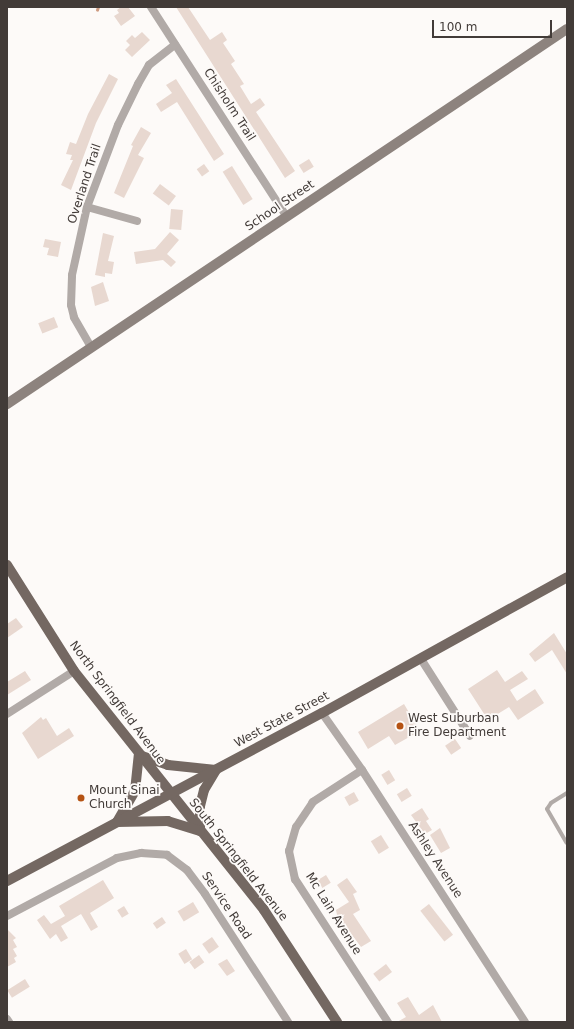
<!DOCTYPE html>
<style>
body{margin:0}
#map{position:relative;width:574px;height:1029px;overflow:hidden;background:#fdfaf8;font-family:"DejaVu Sans",sans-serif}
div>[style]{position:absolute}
.stream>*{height:2.5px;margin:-1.25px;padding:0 1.25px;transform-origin:1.25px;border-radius:1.25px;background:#ce9b82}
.building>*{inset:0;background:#e8d8d0;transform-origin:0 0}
.service>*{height:4px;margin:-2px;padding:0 2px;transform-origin:2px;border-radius:2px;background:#b1aaa7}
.minor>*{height:8px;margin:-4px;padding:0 4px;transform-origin:4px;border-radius:4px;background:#b1aaa7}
.secondary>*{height:10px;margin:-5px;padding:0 5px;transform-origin:5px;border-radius:5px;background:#8d837e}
.primary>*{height:10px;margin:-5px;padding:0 5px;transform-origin:5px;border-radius:5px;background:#746862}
.dots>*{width:11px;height:11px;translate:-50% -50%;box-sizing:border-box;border:2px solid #fdfaf8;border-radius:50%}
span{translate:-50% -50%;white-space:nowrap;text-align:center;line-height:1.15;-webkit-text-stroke:3.5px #fdfaf8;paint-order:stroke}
.street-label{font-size:12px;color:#423b38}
.poi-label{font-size:12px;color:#423b38}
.left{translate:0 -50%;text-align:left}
.frame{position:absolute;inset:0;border:8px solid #423b38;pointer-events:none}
.scale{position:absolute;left:432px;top:20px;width:120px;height:18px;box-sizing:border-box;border:2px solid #423b38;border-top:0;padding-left:5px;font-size:12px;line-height:14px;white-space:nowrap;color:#423b38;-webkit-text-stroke:3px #fdfaf8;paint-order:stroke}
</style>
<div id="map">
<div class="stream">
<div style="left:97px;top:10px;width:3px;rotate:-72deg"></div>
</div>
<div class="building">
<div style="clip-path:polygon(121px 7px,128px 7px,135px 16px,121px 26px,114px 16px,119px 13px,117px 10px)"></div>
<div style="clip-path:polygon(176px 7px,188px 7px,210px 40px,222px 32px,227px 40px,223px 43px,235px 61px,231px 64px,244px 84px,240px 86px,251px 104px,260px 98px,265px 105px,256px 112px,295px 171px,285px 178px)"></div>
<div style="clip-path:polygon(142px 32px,150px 40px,132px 57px,125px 50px,130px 45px,126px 41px,132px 35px,135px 38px)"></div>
<div style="clip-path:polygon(109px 74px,118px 79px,96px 123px,71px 190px,61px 185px,73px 160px,70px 160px,72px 155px,66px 154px,70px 142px,76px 144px,88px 114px)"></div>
<div style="clip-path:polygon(176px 79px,224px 154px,214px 161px,177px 102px,161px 112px,156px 104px,172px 93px,166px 85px)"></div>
<div style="clip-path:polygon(141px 127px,151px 133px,138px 155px,144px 158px,124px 198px,114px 193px,133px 146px,131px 145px)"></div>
<div style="left:309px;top:159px;width:9px;height:12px;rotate:58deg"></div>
<div style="left:204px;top:164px;width:9px;height:9px;rotate:54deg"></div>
<div style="left:232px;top:166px;width:39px;height:11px;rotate:58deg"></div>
<div style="left:160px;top:184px;width:20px;height:12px;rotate:37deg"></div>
<div style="left:171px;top:209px;width:12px;height:20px;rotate:5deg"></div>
<div style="clip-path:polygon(170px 232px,179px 240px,167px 254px,176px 262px,171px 267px,163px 260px,136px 264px,134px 252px,155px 249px)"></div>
<div style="clip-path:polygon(103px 233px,114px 236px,108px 261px,114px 262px,112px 274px,105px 273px,105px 277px,95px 275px)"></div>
<div style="clip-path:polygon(45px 239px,61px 242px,58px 257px,47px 255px,49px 248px,43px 247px)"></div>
<div style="clip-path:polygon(103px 282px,109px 301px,95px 306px,91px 287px)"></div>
<div style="left:54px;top:317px;width:11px;height:17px;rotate:68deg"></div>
<div style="clip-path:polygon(16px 618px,23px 627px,7px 638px,7px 624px)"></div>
<div style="clip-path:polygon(554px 633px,567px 654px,567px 674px,552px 650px,535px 662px,529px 654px)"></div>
<div style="clip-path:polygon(497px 670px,505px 682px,522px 671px,528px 679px,510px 690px,517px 701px,535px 689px,544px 703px,518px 720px,509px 707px,488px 720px,468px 689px)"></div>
<div style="clip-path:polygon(25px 671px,31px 680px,7px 695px,7px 682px)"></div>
<div style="clip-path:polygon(404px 704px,420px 731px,395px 745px,389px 736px,368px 749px,358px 732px)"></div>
<div style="clip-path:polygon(41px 717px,43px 720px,46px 718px,57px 736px,69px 728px,74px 736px,38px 759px,22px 733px)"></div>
<div style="left:455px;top:739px;width:11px;height:12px;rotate:56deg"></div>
<div style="left:389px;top:770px;width:12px;height:9px;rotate:59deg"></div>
<div style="left:407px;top:788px;width:9px;height:12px;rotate:58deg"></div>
<div style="left:354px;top:792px;width:10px;height:11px;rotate:61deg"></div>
<div style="clip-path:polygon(422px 808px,429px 819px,426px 821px,432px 830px,425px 834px,411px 815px)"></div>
<div style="clip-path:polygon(440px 828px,450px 848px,441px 853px,430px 835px)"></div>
<div style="left:381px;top:835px;width:15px;height:12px;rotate:58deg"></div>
<div style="left:326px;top:875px;width:9px;height:10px;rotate:58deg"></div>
<div style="clip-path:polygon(347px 878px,357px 892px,353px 894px,360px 910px,353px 914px,371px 941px,361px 947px,337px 915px,336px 910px,349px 902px,337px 885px)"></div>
<div style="clip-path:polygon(103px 880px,114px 898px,90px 913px,98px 927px,91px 931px,81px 914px,61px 926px,68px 938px,61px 942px,56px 934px,50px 939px,37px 920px,44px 915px,51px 924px,65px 916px,59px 906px)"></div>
<div style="left:193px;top:902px;width:12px;height:18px;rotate:59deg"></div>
<div style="left:429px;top:904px;width:39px;height:11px;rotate:52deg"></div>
<div style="left:124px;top:906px;width:9px;height:8px;rotate:58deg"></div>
<div style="left:162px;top:917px;width:7px;height:11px;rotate:56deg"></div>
<div style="clip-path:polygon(7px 929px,16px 938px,13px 940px,17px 947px,13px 949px,17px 956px,14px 958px,16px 962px,7px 967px)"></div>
<div style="left:212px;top:937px;width:12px;height:12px;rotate:55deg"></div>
<div style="left:186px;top:949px;width:12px;height:9px;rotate:59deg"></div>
<div style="left:199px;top:955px;width:9px;height:12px;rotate:54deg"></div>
<div style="clip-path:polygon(227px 959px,235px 971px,227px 976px,218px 964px)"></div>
<div style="left:386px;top:964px;width:10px;height:16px;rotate:53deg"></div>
<div style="left:25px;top:979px;width:9px;height:21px;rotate:58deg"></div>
<div style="clip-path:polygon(408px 997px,419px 1015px,433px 1005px,442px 1022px,397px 1022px,406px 1017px,397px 1003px)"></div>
</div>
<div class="service">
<div style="left:567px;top:793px;width:19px;rotate:148deg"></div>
<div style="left:551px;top:803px;width:7px;rotate:124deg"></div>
<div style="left:547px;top:809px;width:39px;rotate:60deg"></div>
</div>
<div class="minor">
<div style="left:151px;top:7px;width:250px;rotate:57.1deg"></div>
<div style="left:87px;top:207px;width:52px;rotate:15.6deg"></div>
<div style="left:91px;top:347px;width:34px;rotate:-120deg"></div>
<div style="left:74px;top:317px;width:12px;rotate:-104deg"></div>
<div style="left:71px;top:305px;width:30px;rotate:-88deg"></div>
<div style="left:72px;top:275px;width:70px;rotate:-77.6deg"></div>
<div style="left:87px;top:207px;width:88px;rotate:-69.3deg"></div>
<div style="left:118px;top:125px;width:46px;rotate:-64deg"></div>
<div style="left:138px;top:84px;width:22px;rotate:-60deg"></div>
<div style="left:149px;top:65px;width:33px;rotate:-38deg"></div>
<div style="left:421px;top:659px;width:91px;rotate:57.5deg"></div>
<div style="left:322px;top:713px;width:70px;rotate:54.9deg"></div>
<div style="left:362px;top:770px;width:300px;rotate:57.1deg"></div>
<div style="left:7px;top:714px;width:80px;rotate:-32.7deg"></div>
<div style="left:362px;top:770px;width:59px;rotate:146.9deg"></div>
<div style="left:313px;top:802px;width:30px;rotate:124deg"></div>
<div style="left:296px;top:827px;width:25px;rotate:106deg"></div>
<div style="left:289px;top:851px;width:29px;rotate:78deg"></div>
<div style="left:295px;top:879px;width:171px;rotate:57deg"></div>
<div style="left:7px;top:916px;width:124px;rotate:-27.8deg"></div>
<div style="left:117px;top:858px;width:25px;rotate:-12deg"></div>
<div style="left:141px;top:853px;width:26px;rotate:4deg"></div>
<div style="left:167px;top:855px;width:25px;rotate:37deg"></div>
<div style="left:187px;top:870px;width:30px;rotate:53deg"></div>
<div style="left:205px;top:894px;width:153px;rotate:57deg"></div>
<div style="left:7px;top:1019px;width:4px;rotate:56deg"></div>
</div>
<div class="secondary">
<div style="left:7px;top:404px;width:674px;rotate:-33.81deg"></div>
</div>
<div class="primary">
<div style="left:7px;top:565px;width:125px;rotate:57.7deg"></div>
<div style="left:74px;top:671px;width:305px;rotate:51.5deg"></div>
<div style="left:264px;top:910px;width:134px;rotate:56.9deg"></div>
<div style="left:139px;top:755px;width:31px;rotate:19deg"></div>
<div style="left:168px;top:765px;width:48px;rotate:5.9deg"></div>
<div style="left:216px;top:770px;width:23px;rotate:121deg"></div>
<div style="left:204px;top:790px;width:16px;rotate:104deg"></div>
<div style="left:200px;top:806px;width:25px;rotate:90deg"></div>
<div style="left:200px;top:831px;width:34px;rotate:-163deg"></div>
<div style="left:168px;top:821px;width:51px;rotate:178.9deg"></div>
<div style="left:117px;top:822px;width:36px;rotate:-60deg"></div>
<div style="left:135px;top:791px;width:36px;rotate:-84deg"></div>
<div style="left:7px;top:881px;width:357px;rotate:-28.1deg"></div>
<div style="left:322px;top:713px;width:280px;rotate:-29deg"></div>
</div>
<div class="dots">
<div style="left:400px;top:726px;background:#b55314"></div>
<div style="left:81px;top:798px;background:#b55314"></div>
</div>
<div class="street-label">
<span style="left:229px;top:105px;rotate:57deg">Chisholm Trail</span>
<span style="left:85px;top:184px;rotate:-72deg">Overland Trail</span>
<span style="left:280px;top:206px;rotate:-34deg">School Street</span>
<span style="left:117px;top:703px;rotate:53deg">North Springfield Avenue</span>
<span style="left:282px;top:720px;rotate:-28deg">West State Street</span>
<span style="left:238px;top:860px;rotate:52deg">South Springfield Avenue</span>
<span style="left:435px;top:860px;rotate:57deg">Ashley Avenue</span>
<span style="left:226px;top:906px;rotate:56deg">Service Road</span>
<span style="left:333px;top:914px;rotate:58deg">Mc Lain Avenue</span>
</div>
<div class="poi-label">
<span class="left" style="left:408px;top:726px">West Suburban<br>Fire Department</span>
<span class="left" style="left:89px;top:798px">Mount Sinai<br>Church</span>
</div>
<div class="frame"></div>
<div class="scale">100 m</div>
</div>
